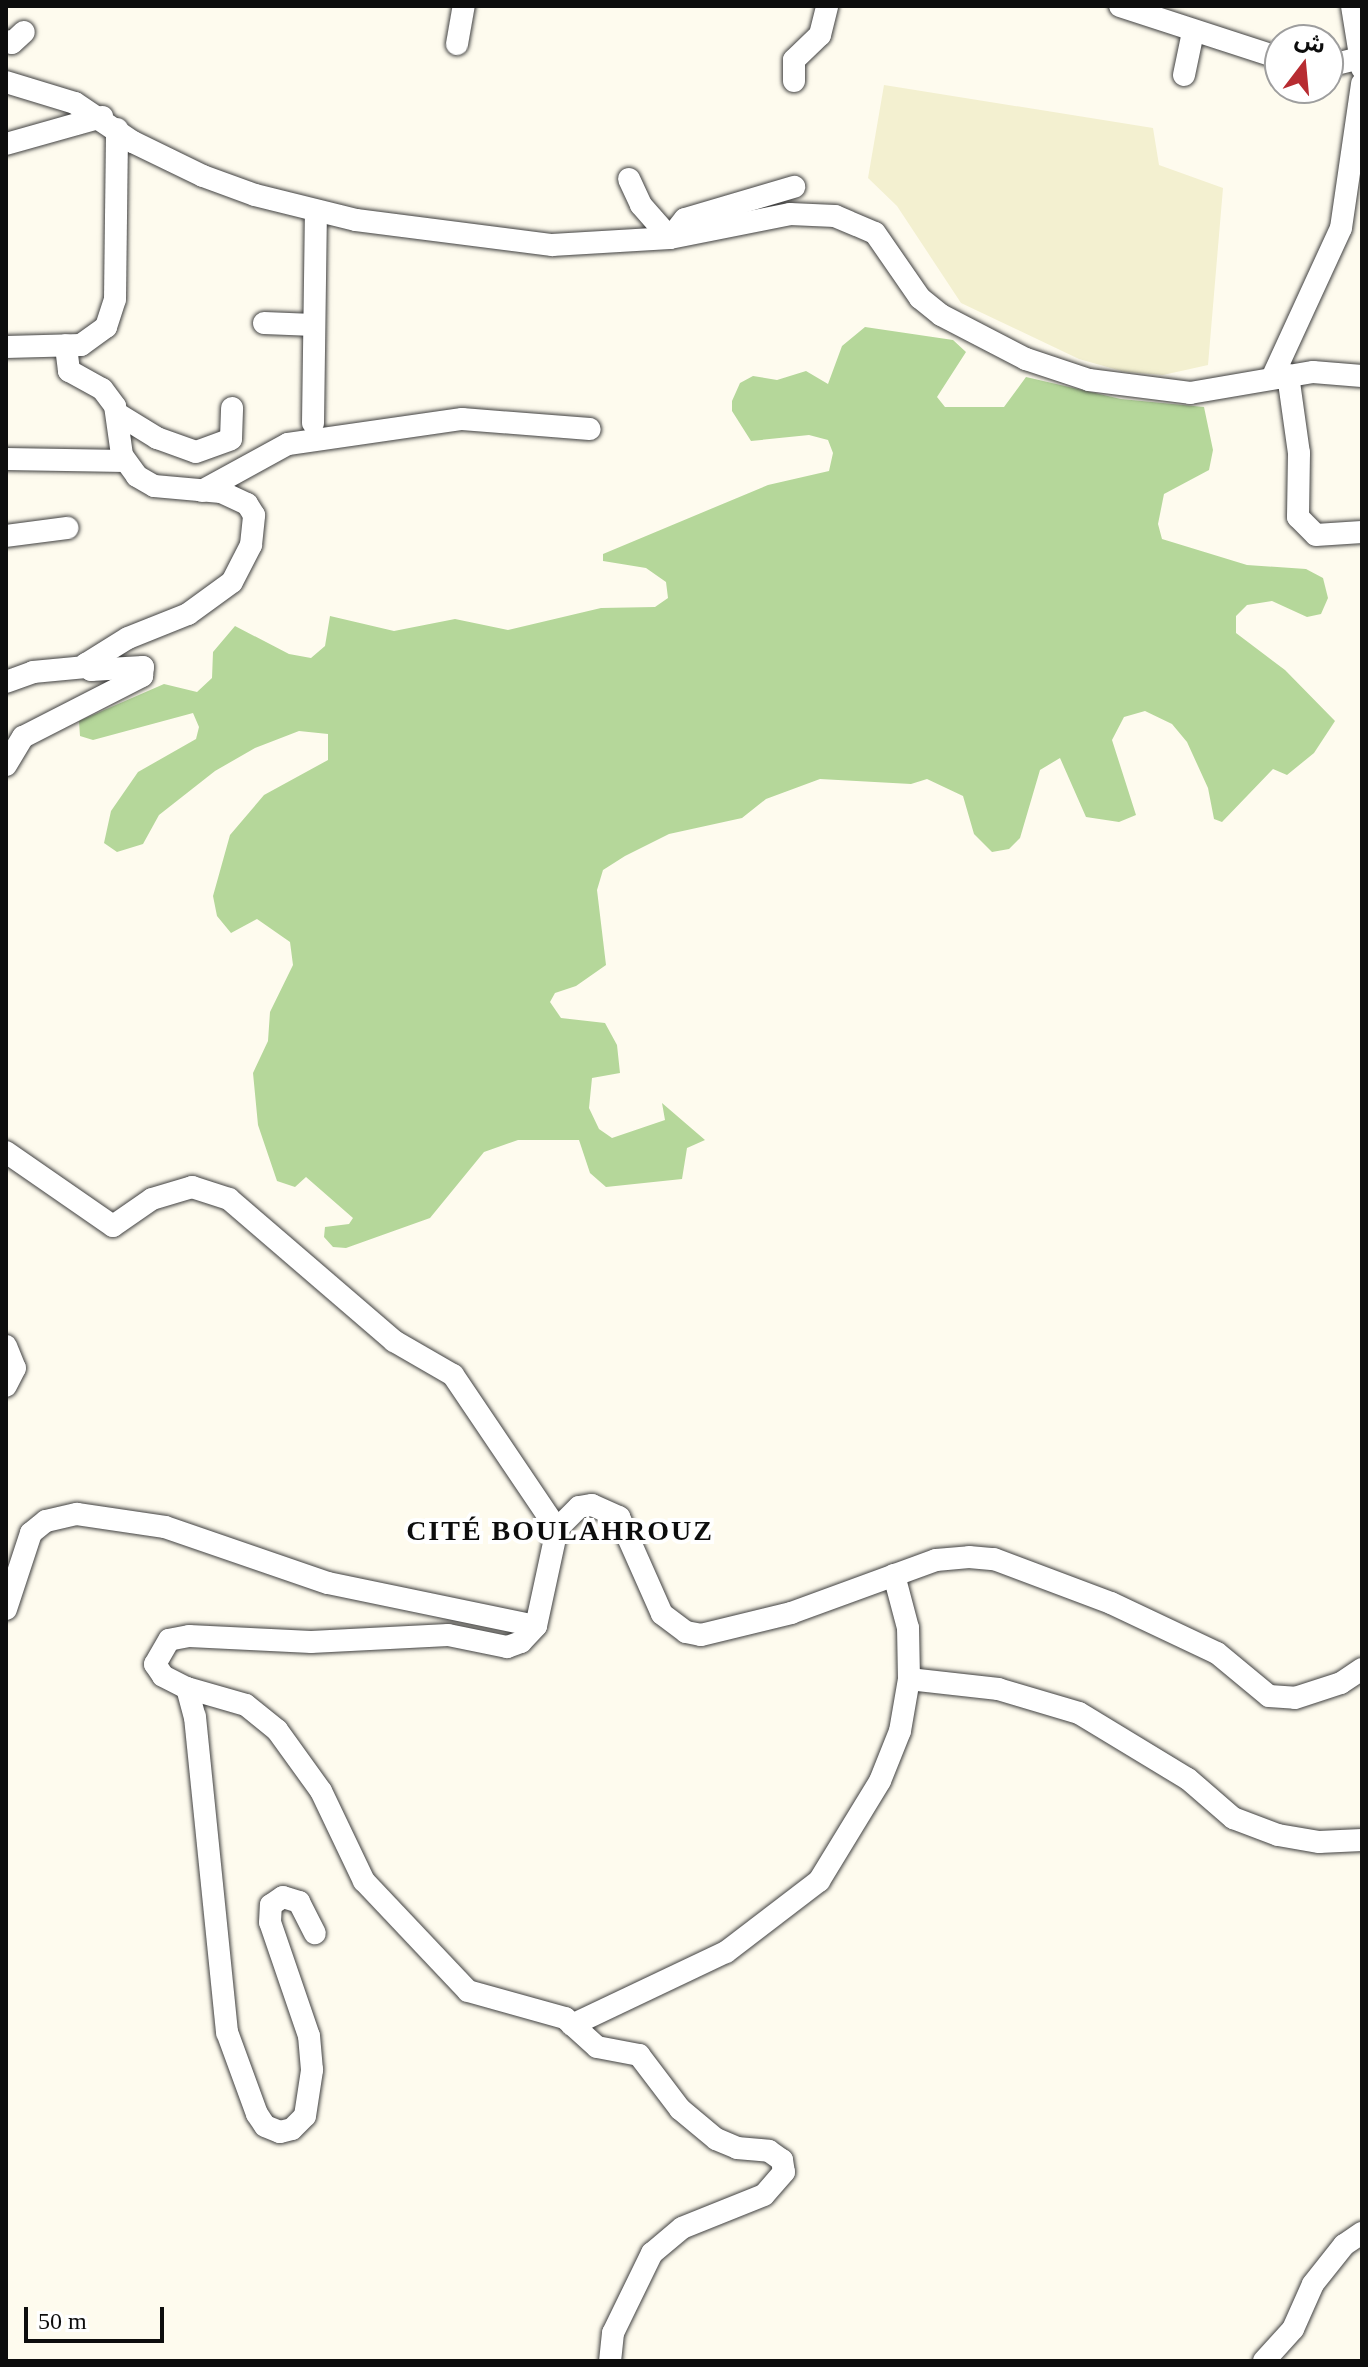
<!DOCTYPE html>
<meta charset="utf-8">
<style>
body{margin:0}
#map{position:relative;width:1368px;height:2367px;overflow:hidden;background:#fefbee;font-family:"Times New Roman","Noto Sans Arabic",serif}
div>[style]{position:absolute}
.farmland>*{inset:0;background:#f3f0d0}
.forest>*{inset:0;background:#b5d79a}
.roads{filter:drop-shadow(0 0 2px #404040) drop-shadow(0 0 2px #404040)}
.street>*{height:22px;margin:-11px;padding:0 11px;transform-origin:11px;border-radius:11px;background:#fff}
span{translate:-50% -50%;white-space:nowrap;text-align:center;line-height:1.15;-webkit-text-stroke:8px #fff;paint-order:stroke}
.district-label{font-size:28px;color:#0d0d0d;font-weight:700;letter-spacing:2px}
.frame{position:absolute;inset:0;border:8px solid #0d0d0d;pointer-events:none}
.north{position:absolute;left:1264px;top:24px;width:80px;height:80px;box-sizing:border-box;background:#fff;border:2px solid #9e9e9e;border-radius:50%;rotate:16deg;font-size:22px;font-weight:700;line-height:32px;text-align:center;color:#0d0d0d}
.north::after{content:'';display:block;margin:auto;width:28px;height:36px;background:#b72c31;clip-path:polygon(50% 0,100% 100%,50% 72%,0 100%)}
.scale{position:absolute;left:24px;top:2307px;width:140px;height:36px;box-sizing:border-box;border:4px solid #0d0d0d;border-top:0;padding-left:10px;font-size:24px;line-height:28px;white-space:nowrap;color:#0d0d0d;-webkit-text-stroke:6px #fff;paint-order:stroke}
</style>
<div id="map">
<div class="farmland">
<div style="clip-path:polygon(884px 85px,1153px 128px,1159px 165px,1223px 188px,1208px 365px,1163px 375px,1125px 372px,1079px 359px,961px 303px,897px 206px,868px 178px)"></div>
</div>
<div class="forest">
<div style="clip-path:polygon(865px 327px,953px 340px,966px 352px,937px 397px,945px 407px,1004px 407px,1026px 377px,1121px 399px,1204px 407px,1213px 450px,1209px 470px,1164px 494px,1158px 524px,1162px 539px,1247px 565px,1306px 569px,1323px 578px,1328px 598px,1321px 614px,1307px 617px,1272px 601px,1247px 605px,1236px 616px,1236px 633px,1285px 670px,1335px 721px,1314px 753px,1287px 775px,1273px 769px,1222px 822px,1214px 819px,1208px 788px,1187px 742px,1172px 724px,1145px 711px,1124px 717px,1112px 740px,1136px 815px,1119px 822px,1086px 817px,1060px 758px,1040px 770px,1020px 838px,1009px 849px,992px 852px,974px 834px,963px 796px,927px 779px,911px 784px,820px 779px,766px 799px,742px 818px,669px 834px,625px 856px,603px 870px,597px 890px,606px 965px,576px 986px,555px 993px,550px 1002px,561px 1018px,605px 1023px,617px 1045px,620px 1073px,592px 1078px,589px 1108px,599px 1129px,612px 1138px,665px 1120px,662px 1103px,705px 1140px,687px 1148px,682px 1179px,606px 1187px,590px 1173px,579px 1140px,518px 1140px,484px 1152px,430px 1218px,346px 1248px,333px 1247px,324px 1237px,325px 1227px,349px 1224px,353px 1218px,306px 1177px,295px 1187px,277px 1181px,258px 1125px,253px 1073px,268px 1041px,270px 1012px,293px 965px,290px 942px,257px 919px,231px 933px,217px 916px,213px 896px,230px 835px,264px 795px,328px 760px,328px 734px,299px 731px,255px 748px,215px 771px,159px 815px,143px 844px,117px 852px,104px 843px,111px 811px,138px 772px,196px 739px,199px 727px,193px 713px,93px 740px,80px 736px,79px 721px,164px 684px,197px 692px,212px 678px,213px 652px,235px 626px,289px 654px,311px 658px,325px 646px,330px 616px,394px 631px,455px 619px,508px 630px,601px 608px,655px 607px,668px 598px,666px 582px,646px 568px,603px 561px,603px 554px,768px 485px,829px 471px,833px 453px,828px 440px,809px 435px,751px 441px,732px 411px,732px 401px,740px 383px,753px 376px,777px 380px,806px 371px,828px 384px,842px 346px)"></div>
</div>
<div class="roads">
<div class="street">
<div style="left:1120px;top:6px;width:168px;rotate:18deg"></div>
<div style="left:1352px;top:6px;width:63px;rotate:80.8deg"></div>
<div style="left:6px;top:41px;width:6px;rotate:18deg"></div>
<div style="left:12px;top:43px;width:16px;rotate:-43deg"></div>
<div style="left:457px;top:44px;width:39px;rotate:-80deg"></div>
<div style="left:1328px;top:66px;width:34px;rotate:-14deg"></div>
<div style="left:1184px;top:75px;width:44px;rotate:-78.2deg"></div>
<div style="left:794px;top:81px;width:21px;rotate:-90deg"></div>
<div style="left:794px;top:60px;width:36px;rotate:-44deg"></div>
<div style="left:820px;top:35px;width:30px;rotate:-76deg"></div>
<div style="left:6px;top:82px;width:72px;rotate:16.9deg"></div>
<div style="left:75px;top:103px;width:70px;rotate:33.9deg"></div>
<div style="left:133px;top:142px;width:78px;rotate:25.9deg"></div>
<div style="left:203px;top:176px;width:55px;rotate:20.1deg"></div>
<div style="left:255px;top:195px;width:104px;rotate:13.9deg"></div>
<div style="left:356px;top:220px;width:198px;rotate:7.3deg"></div>
<div style="left:552px;top:245px;width:118px;rotate:-3.4deg"></div>
<div style="left:670px;top:238px;width:122px;rotate:-11.3deg"></div>
<div style="left:790px;top:214px;width:45px;rotate:2.5deg"></div>
<div style="left:835px;top:216px;width:43px;rotate:23deg"></div>
<div style="left:875px;top:233px;width:79px;rotate:55.3deg"></div>
<div style="left:920px;top:298px;width:27px;rotate:39deg"></div>
<div style="left:941px;top:315px;width:96px;rotate:27.4deg"></div>
<div style="left:1026px;top:359px;width:66px;rotate:18.4deg"></div>
<div style="left:1089px;top:380px;width:102px;rotate:7.3deg"></div>
<div style="left:1190px;top:393px;width:125px;rotate:-9.7deg"></div>
<div style="left:1313px;top:372px;width:49px;rotate:4.7deg"></div>
<div style="left:6px;top:144px;width:100px;rotate:-15.7deg"></div>
<div style="left:629px;top:179px;width:29px;rotate:65deg"></div>
<div style="left:641px;top:205px;width:44px;rotate:48.7deg"></div>
<div style="left:670px;top:238px;width:24px;rotate:-52deg"></div>
<div style="left:685px;top:219px;width:114px;rotate:-16.4deg"></div>
<div style="left:264px;top:323px;width:50px;rotate:2.3deg"></div>
<div style="left:6px;top:347px;width:75px;rotate:-1.5deg"></div>
<div style="left:81px;top:345px;width:31px;rotate:-36deg"></div>
<div style="left:106px;top:327px;width:29px;rotate:-72deg"></div>
<div style="left:115px;top:299px;width:170px;rotate:-89.3deg"></div>
<div style="left:1288px;top:375px;width:79px;rotate:82deg"></div>
<div style="left:1299px;top:453px;width:64px;rotate:90.9deg"></div>
<div style="left:1298px;top:517px;width:25px;rotate:45deg"></div>
<div style="left:1316px;top:535px;width:46px;rotate:-3.7deg"></div>
<div style="left:1272px;top:378px;width:165px;rotate:-65.3deg"></div>
<div style="left:1341px;top:228px;width:146px;rotate:-81.7deg"></div>
<div style="left:118px;top:414px;width:46px;rotate:31.6deg"></div>
<div style="left:157px;top:438px;width:41px;rotate:19.7deg"></div>
<div style="left:196px;top:452px;width:37px;rotate:-20deg"></div>
<div style="left:231px;top:439px;width:31px;rotate:-88deg"></div>
<div style="left:313px;top:423px;width:212px;rotate:-89.2deg"></div>
<div style="left:6px;top:459px;width:119px;rotate:1deg"></div>
<div style="left:202px;top:491px;width:98px;rotate:-28.7deg"></div>
<div style="left:288px;top:444px;width:176px;rotate:-8.2deg"></div>
<div style="left:462px;top:419px;width:128px;rotate:4.5deg"></div>
<div style="left:6px;top:536px;width:62px;rotate:-7.5deg"></div>
<div style="left:6px;top:682px;width:29px;rotate:-20deg"></div>
<div style="left:33px;top:672px;width:53px;rotate:-5.4deg"></div>
<div style="left:6px;top:765px;width:33px;rotate:-59deg"></div>
<div style="left:23px;top:737px;width:134px;rotate:-27.1deg"></div>
<div style="left:142px;top:676px;width:9px;rotate:-84deg"></div>
<div style="left:143px;top:667px;width:52px;rotate:176.7deg"></div>
<div style="left:91px;top:670px;width:8px;rotate:-130deg"></div>
<div style="left:86px;top:664px;width:49px;rotate:-31.8deg"></div>
<div style="left:128px;top:638px;width:65px;rotate:-21.8deg"></div>
<div style="left:188px;top:614px;width:54px;rotate:-36deg"></div>
<div style="left:232px;top:582px;width:42px;rotate:-62.8deg"></div>
<div style="left:251px;top:545px;width:30px;rotate:-84deg"></div>
<div style="left:254px;top:515px;width:13px;rotate:-122deg"></div>
<div style="left:247px;top:504px;width:29px;rotate:-155deg"></div>
<div style="left:221px;top:492px;width:67px;rotate:-174.9deg"></div>
<div style="left:154px;top:486px;width:20px;rotate:-150deg"></div>
<div style="left:137px;top:476px;width:26px;rotate:-126deg"></div>
<div style="left:122px;top:455px;width:49px;rotate:-98.1deg"></div>
<div style="left:115px;top:406px;width:21px;rotate:-127deg"></div>
<div style="left:102px;top:389px;width:38px;rotate:-151deg"></div>
<div style="left:69px;top:371px;width:26px;rotate:-97deg"></div>
<div style="left:6px;top:1152px;width:130px;rotate:34.7deg"></div>
<div style="left:113px;top:1226px;width:47px;rotate:-34.7deg"></div>
<div style="left:152px;top:1199px;width:42px;rotate:-16.7deg"></div>
<div style="left:192px;top:1187px;width:39px;rotate:18deg"></div>
<div style="left:229px;top:1199px;width:218px;rotate:40.7deg"></div>
<div style="left:394px;top:1341px;width:68px;rotate:30deg"></div>
<div style="left:453px;top:1375px;width:186px;rotate:56deg"></div>
<div style="left:557px;top:1529px;width:99px;rotate:102.2deg"></div>
<div style="left:6px;top:1346px;width:24px;rotate:68deg"></div>
<div style="left:15px;top:1368px;width:20px;rotate:117deg"></div>
<div style="left:557px;top:1529px;width:31px;rotate:-45deg"></div>
<div style="left:579px;top:1507px;width:13px;rotate:-9deg"></div>
<div style="left:592px;top:1505px;width:30px;rotate:24deg"></div>
<div style="left:619px;top:1517px;width:106px;rotate:66.1deg"></div>
<div style="left:662px;top:1614px;width:30px;rotate:37deg"></div>
<div style="left:686px;top:1632px;width:15px;rotate:11deg"></div>
<div style="left:701px;top:1635px;width:93px;rotate:-13.7deg"></div>
<div style="left:791px;top:1613px;width:154px;rotate:-20.1deg"></div>
<div style="left:936px;top:1560px;width:33px;rotate:-5deg"></div>
<div style="left:969px;top:1557px;width:25px;rotate:5deg"></div>
<div style="left:994px;top:1559px;width:125px;rotate:20.6deg"></div>
<div style="left:1111px;top:1603px;width:117px;rotate:25.3deg"></div>
<div style="left:1217px;top:1653px;width:67px;rotate:39.6deg"></div>
<div style="left:1269px;top:1696px;width:26px;rotate:4deg"></div>
<div style="left:1295px;top:1698px;width:48px;rotate:-18.1deg"></div>
<div style="left:1341px;top:1683px;width:25px;rotate:-34deg"></div>
<div style="left:6px;top:1609px;width:80px;rotate:-71.8deg"></div>
<div style="left:31px;top:1533px;width:19px;rotate:-39deg"></div>
<div style="left:46px;top:1521px;width:32px;rotate:-13deg"></div>
<div style="left:77px;top:1514px;width:89px;rotate:8.4deg"></div>
<div style="left:165px;top:1527px;width:172px;rotate:19deg"></div>
<div style="left:328px;top:1583px;width:212px;rotate:11.7deg"></div>
<div style="left:536px;top:1626px;width:22px;rotate:133deg"></div>
<div style="left:521px;top:1642px;width:15px;rotate:160deg"></div>
<div style="left:507px;top:1647px;width:60px;rotate:-168.5deg"></div>
<div style="left:448px;top:1635px;width:137px;rotate:177.1deg"></div>
<div style="left:311px;top:1642px;width:122px;rotate:-177.2deg"></div>
<div style="left:189px;top:1636px;width:20px;rotate:169deg"></div>
<div style="left:169px;top:1640px;width:28px;rotate:120deg"></div>
<div style="left:155px;top:1664px;width:14px;rotate:56deg"></div>
<div style="left:163px;top:1676px;width:27px;rotate:27deg"></div>
<div style="left:187px;top:1688px;width:61px;rotate:16.1deg"></div>
<div style="left:246px;top:1705px;width:40px;rotate:39deg"></div>
<div style="left:277px;top:1730px;width:75px;rotate:54.2deg"></div>
<div style="left:321px;top:1791px;width:100px;rotate:64.5deg"></div>
<div style="left:364px;top:1881px;width:151px;rotate:46.6deg"></div>
<div style="left:468px;top:1991px;width:101px;rotate:15.6deg"></div>
<div style="left:565px;top:2018px;width:43px;rotate:42.2deg"></div>
<div style="left:597px;top:2047px;width:43px;rotate:10.8deg"></div>
<div style="left:639px;top:2055px;width:68px;rotate:52.8deg"></div>
<div style="left:680px;top:2109px;width:47px;rotate:39.8deg"></div>
<div style="left:716px;top:2139px;width:23px;rotate:23deg"></div>
<div style="left:737px;top:2148px;width:32px;rotate:5deg"></div>
<div style="left:769px;top:2151px;width:16px;rotate:35deg"></div>
<div style="left:782px;top:2160px;width:12px;rotate:81deg"></div>
<div style="left:784px;top:2172px;width:30px;rotate:131deg"></div>
<div style="left:764px;top:2195px;width:88px;rotate:158.1deg"></div>
<div style="left:682px;top:2228px;width:39px;rotate:140deg"></div>
<div style="left:652px;top:2253px;width:89px;rotate:116deg"></div>
<div style="left:613px;top:2333px;width:28px;rotate:96deg"></div>
<div style="left:909px;top:1679px;width:90px;rotate:6.4deg"></div>
<div style="left:998px;top:1689px;width:84px;rotate:16.5deg"></div>
<div style="left:1079px;top:1713px;width:127px;rotate:31.2deg"></div>
<div style="left:1188px;top:1779px;width:60px;rotate:40.9deg"></div>
<div style="left:1233px;top:1818px;width:48px;rotate:20.7deg"></div>
<div style="left:1278px;top:1835px;width:42px;rotate:9.7deg"></div>
<div style="left:1319px;top:1842px;width:43px;rotate:-2.7deg"></div>
<div style="left:187px;top:1688px;width:30px;rotate:75deg"></div>
<div style="left:195px;top:1717px;width:317px;rotate:84.2deg"></div>
<div style="left:227px;top:2032px;width:87px;rotate:69.9deg"></div>
<div style="left:257px;top:2114px;width:14px;rotate:56deg"></div>
<div style="left:265px;top:2126px;width:16px;rotate:22deg"></div>
<div style="left:280px;top:2132px;width:12px;rotate:-14deg"></div>
<div style="left:292px;top:2129px;width:18px;rotate:-45deg"></div>
<div style="left:305px;top:2116px;width:47px;rotate:-81.3deg"></div>
<div style="left:312px;top:2070px;width:34px;rotate:-95deg"></div>
<div style="left:309px;top:2036px;width:120px;rotate:-108.9deg"></div>
<div style="left:270px;top:1922px;width:17px;rotate:-87deg"></div>
<div style="left:271px;top:1905px;width:14px;rotate:-34deg"></div>
<div style="left:283px;top:1897px;width:17px;rotate:17deg"></div>
<div style="left:299px;top:1902px;width:35px;rotate:63deg"></div>
<div style="left:572px;top:2025px;width:170px;rotate:-25.4deg"></div>
<div style="left:726px;top:1952px;width:117px;rotate:-37.4deg"></div>
<div style="left:819px;top:1881px;width:117px;rotate:-58.6deg"></div>
<div style="left:880px;top:1781px;width:54px;rotate:-68.2deg"></div>
<div style="left:900px;top:1731px;width:53px;rotate:-80.2deg"></div>
<div style="left:909px;top:1679px;width:51px;rotate:-91.1deg"></div>
<div style="left:908px;top:1628px;width:55px;rotate:-104.8deg"></div>
<div style="left:1264px;top:2361px;width:43px;rotate:-47.8deg"></div>
<div style="left:1293px;top:2329px;width:49px;rotate:-66deg"></div>
<div style="left:1313px;top:2284px;width:50px;rotate:-51.5deg"></div>
<div style="left:1344px;top:2245px;width:22px;rotate:-34deg"></div>
</div>
</div>
<div class="district-label">
<span style="left:560px;top:1531px">CITÉ BOULAHROUZ</span>
</div>
<div class="frame"></div>
<div class="north">ش</div>
<div class="scale">50 m</div>
</div>
